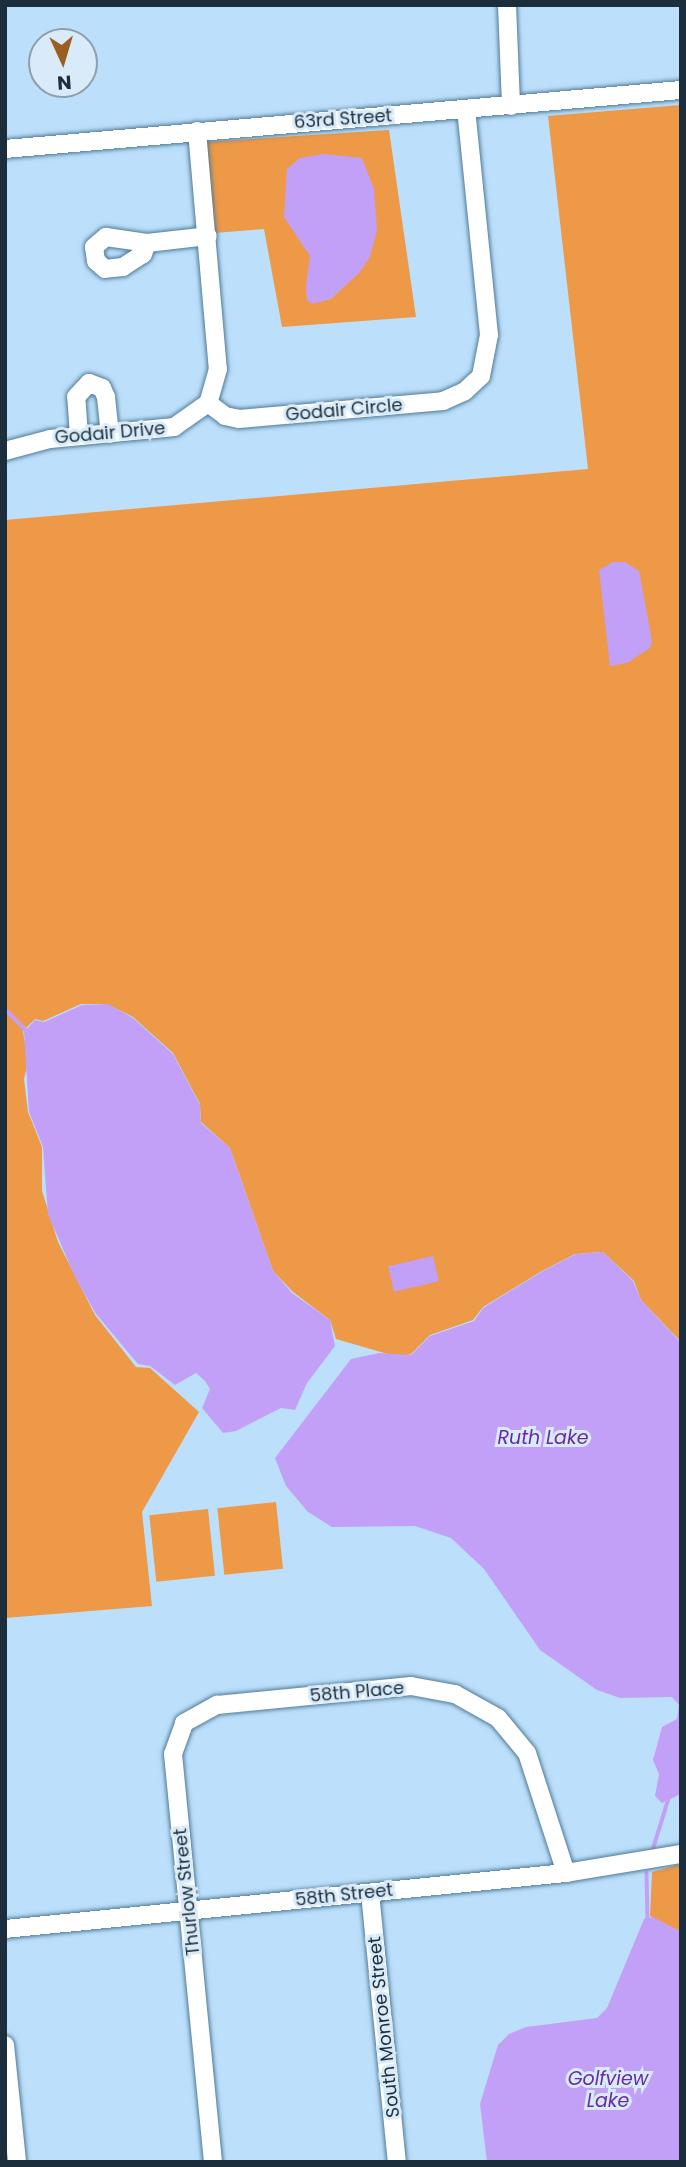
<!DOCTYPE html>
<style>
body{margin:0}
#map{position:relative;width:686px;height:2167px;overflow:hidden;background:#bce0fb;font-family:Poppins,sans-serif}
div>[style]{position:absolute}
.green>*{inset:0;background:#ed9947;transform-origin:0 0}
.water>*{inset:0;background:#c3a0f8;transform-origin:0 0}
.stream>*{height:3.5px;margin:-1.75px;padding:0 1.75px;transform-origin:1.75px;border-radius:1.75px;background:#c3a0f8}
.roads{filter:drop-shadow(0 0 2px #507a99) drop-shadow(0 0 2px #507a99)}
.minor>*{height:18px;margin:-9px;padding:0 9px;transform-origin:9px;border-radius:9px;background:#fff}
span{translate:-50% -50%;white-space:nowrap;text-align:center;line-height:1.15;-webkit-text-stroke:6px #d9eaf8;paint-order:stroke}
.street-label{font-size:18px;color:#1c2e3b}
.water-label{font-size:19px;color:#692aa9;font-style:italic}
.frame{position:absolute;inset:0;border:7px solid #1c2e3b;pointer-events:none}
.north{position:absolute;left:28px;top:28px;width:70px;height:70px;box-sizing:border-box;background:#d9eaf8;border:2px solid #8d9fac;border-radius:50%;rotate:176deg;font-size:19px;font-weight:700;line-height:28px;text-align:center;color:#1c2e3b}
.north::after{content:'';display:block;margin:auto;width:24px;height:32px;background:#9a5e20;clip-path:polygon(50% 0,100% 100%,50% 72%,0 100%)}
</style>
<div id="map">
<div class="green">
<div style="clip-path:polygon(681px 105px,681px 1342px,641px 1300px,634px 1281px,603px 1252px,575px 1254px,542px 1271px,483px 1307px,473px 1320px,430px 1335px,411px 1354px,398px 1357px,336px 1339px,330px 1320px,293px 1292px,273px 1271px,230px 1148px,201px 1122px,200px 1104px,173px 1053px,133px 1017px,107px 1004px,81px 1004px,43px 1021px,35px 1019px,23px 1031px,28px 1063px,24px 1079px,28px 1112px,42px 1147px,42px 1191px,58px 1242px,95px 1315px,136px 1367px,150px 1368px,199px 1412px,142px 1512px,152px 1606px,5px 1618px,5px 520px,588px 469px,548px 116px)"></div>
<div style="clip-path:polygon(389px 130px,416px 317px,282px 327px,264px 229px,214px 233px,205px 142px)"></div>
<div style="left:276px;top:1502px;width:67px;height:59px;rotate:84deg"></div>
<div style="left:208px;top:1509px;width:67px;height:59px;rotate:84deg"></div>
<div style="clip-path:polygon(681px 1864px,681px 1932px,650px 1916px,652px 1872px)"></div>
</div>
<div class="water">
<div style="clip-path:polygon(324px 154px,362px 158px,374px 189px,377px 230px,370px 257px,359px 273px,331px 299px,312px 304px,307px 300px,306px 287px,310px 256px,284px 217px,287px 169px,300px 158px)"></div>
<div style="clip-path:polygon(613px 562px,625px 562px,639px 571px,652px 641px,650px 648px,627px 663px,610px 666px,599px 570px)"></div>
<div style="clip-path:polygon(108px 1004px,133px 1018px,173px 1054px,200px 1105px,201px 1123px,230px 1148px,273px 1271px,292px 1293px,330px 1320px,335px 1346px,307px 1383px,295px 1410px,281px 1408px,236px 1431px,223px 1433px,202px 1408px,210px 1389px,205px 1381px,196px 1373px,175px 1385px,150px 1366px,138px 1364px,96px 1314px,75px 1277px,48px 1214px,43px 1147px,29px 1112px,24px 1032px,35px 1020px,44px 1022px,82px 1005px)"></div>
<div style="clip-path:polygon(603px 1252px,633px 1281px,641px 1300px,681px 1343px,681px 1794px,662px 1803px,655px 1796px,659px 1774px,653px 1760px,662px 1727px,677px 1719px,679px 1705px,672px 1697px,620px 1698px,597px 1690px,540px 1650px,484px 1569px,451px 1538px,415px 1526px,332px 1527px,308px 1512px,286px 1486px,275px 1458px,351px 1359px,379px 1353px,411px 1355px,430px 1336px,474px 1321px,483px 1308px,543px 1271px,576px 1254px)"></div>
<div style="left:433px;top:1256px;width:26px;height:46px;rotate:77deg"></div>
<div style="clip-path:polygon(653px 1917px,681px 1932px,681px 2162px,487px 2162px,480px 2104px,498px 2045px,509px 2034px,526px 2027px,597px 2018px,607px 2008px,644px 1919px)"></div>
</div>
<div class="stream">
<div style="left:5px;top:1009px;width:34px;rotate:45deg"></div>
<div style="left:652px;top:1852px;width:58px;rotate:-72.8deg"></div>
<div style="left:647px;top:1873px;width:47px;rotate:88.8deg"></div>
</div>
<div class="roads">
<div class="minor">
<div style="left:507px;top:5px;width:101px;rotate:87.7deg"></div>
<div style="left:197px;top:131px;width:239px;rotate:85deg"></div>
<div style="left:218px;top:369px;width:35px;rotate:106deg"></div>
<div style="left:5px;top:149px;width:679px;rotate:-4.99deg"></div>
<div style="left:147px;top:243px;width:12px;rotate:110deg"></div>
<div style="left:143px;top:254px;width:24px;rotate:147deg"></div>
<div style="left:123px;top:267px;width:18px;rotate:174deg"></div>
<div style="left:105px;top:269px;width:12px;rotate:-138deg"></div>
<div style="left:96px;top:261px;width:14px;rotate:-98deg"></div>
<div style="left:94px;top:247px;width:16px;rotate:-40deg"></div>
<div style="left:106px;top:237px;width:41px;rotate:8.3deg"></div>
<div style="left:147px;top:243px;width:61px;rotate:-6.5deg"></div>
<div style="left:208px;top:403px;width:21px;rotate:37deg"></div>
<div style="left:225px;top:416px;width:14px;rotate:12deg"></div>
<div style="left:239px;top:419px;width:205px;rotate:-5deg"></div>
<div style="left:443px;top:401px;width:24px;rotate:-24deg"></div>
<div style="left:465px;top:391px;width:22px;rotate:-43deg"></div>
<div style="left:481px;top:376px;width:42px;rotate:-79deg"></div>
<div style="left:489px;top:335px;width:227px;rotate:-95.8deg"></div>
<div style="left:79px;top:436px;width:39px;rotate:-94deg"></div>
<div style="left:76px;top:397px;width:19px;rotate:-47deg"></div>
<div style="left:89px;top:383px;width:14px;rotate:21deg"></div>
<div style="left:102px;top:388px;width:10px;rotate:66deg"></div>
<div style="left:106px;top:397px;width:37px;rotate:84deg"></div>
<div style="left:5px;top:451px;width:47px;rotate:-14.9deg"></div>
<div style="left:50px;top:439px;width:125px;rotate:-5.5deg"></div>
<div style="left:174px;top:427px;width:42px;rotate:-35.2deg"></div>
<div style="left:370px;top:1893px;width:270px;rotate:84.3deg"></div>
<div style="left:5px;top:1929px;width:564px;rotate:-5.7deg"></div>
<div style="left:566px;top:1873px;width:117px;rotate:-9.4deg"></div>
<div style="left:5px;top:2045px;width:118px;rotate:84.1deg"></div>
<div style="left:213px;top:2162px;width:410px;rotate:-95.6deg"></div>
<div style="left:173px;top:1754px;width:33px;rotate:-70deg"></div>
<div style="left:184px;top:1723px;width:38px;rotate:-29deg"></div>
<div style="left:217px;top:1705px;width:195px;rotate:-5.6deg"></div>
<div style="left:411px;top:1686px;width:45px;rotate:10.3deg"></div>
<div style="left:455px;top:1694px;width:49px;rotate:29.2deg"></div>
<div style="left:498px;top:1718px;width:45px;rotate:50.4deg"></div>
<div style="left:527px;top:1753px;width:126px;rotate:72deg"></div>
</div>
</div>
<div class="street-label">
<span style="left:343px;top:119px;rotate:-4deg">63rd Street</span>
<span style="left:344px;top:410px;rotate:-5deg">Godair Circle</span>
<span style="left:110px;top:433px;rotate:-5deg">Godair Drive</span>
<span style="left:357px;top:1692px;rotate:-5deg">58th Place</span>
<span style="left:187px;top:1892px;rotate:-96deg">Thurlow Street</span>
<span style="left:344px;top:1895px;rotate:-6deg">58th Street</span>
<span style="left:384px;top:2027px;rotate:-96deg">South Monroe Street</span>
</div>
<div class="water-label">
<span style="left:543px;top:1438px">Ruth Lake</span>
<span style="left:608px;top:2090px">Golfview<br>Lake</span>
</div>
<div class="frame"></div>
<div class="north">N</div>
</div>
